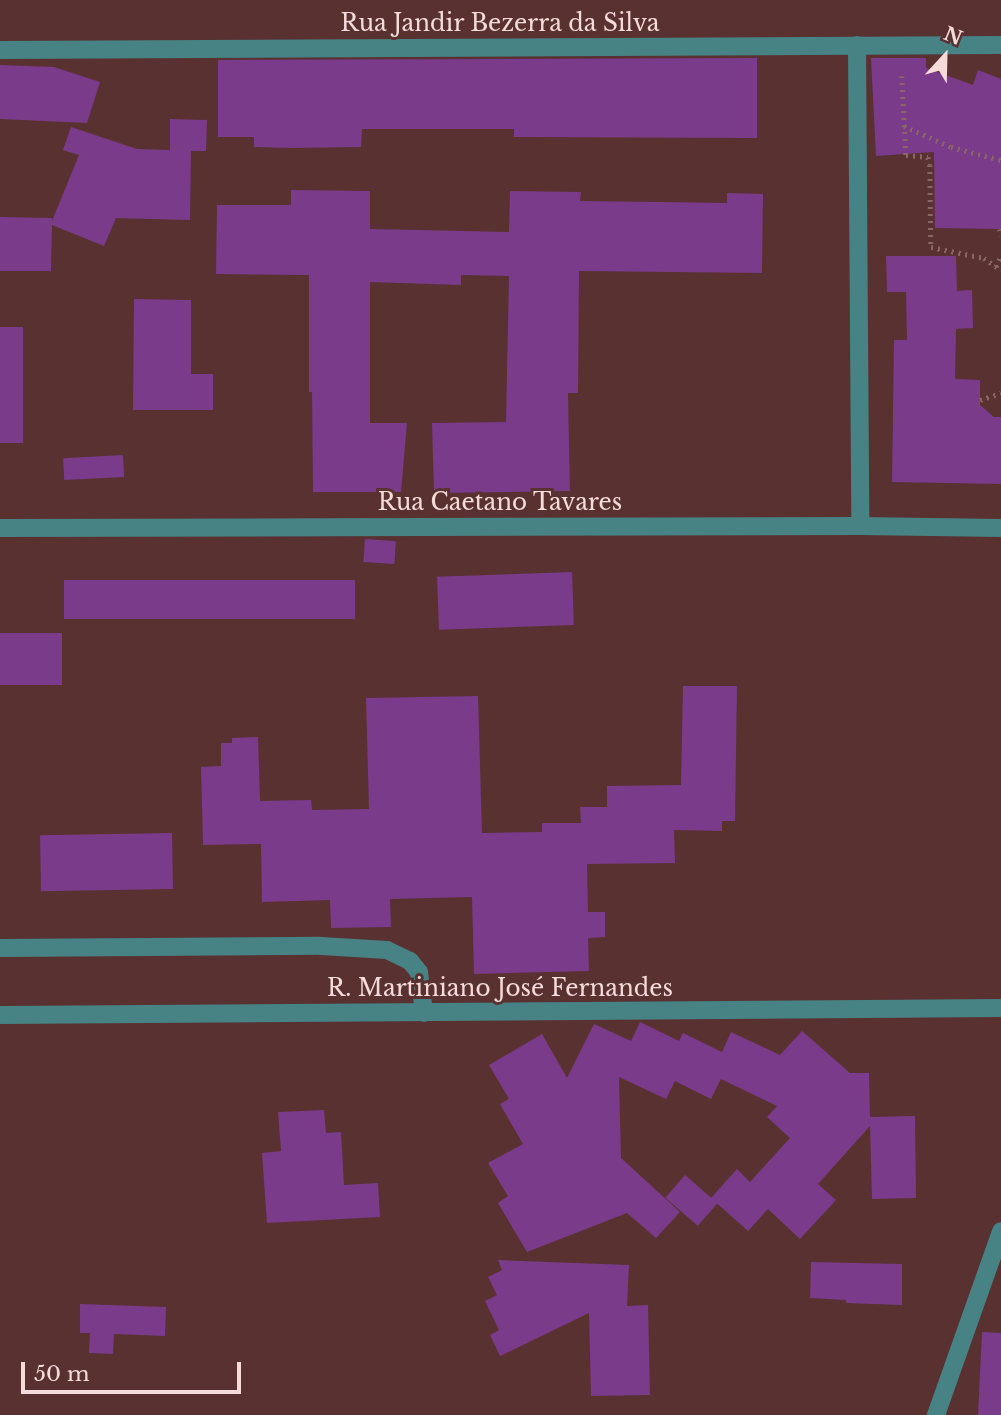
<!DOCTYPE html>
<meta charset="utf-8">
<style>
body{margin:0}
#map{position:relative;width:1001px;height:1415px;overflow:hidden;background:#593131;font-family:"Libre Baskerville",serif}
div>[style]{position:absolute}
.building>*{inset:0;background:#7a3b8a;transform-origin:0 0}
.path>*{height:4.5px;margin-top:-2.25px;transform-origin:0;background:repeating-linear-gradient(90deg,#8a6666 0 2px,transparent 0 7px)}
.minor>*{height:18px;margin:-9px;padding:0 9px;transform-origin:9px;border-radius:9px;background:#478385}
span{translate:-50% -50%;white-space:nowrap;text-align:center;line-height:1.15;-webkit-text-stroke:6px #593131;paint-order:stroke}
.street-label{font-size:23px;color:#f5dbda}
.north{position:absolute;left:910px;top:21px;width:70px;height:70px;-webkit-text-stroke:5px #593131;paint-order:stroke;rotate:22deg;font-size:19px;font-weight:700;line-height:28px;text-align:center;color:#f5dbda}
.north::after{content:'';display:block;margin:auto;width:24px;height:32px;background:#f5dbda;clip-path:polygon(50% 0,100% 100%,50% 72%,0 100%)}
.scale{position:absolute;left:21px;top:1362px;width:220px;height:32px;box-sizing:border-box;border:4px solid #f5dbda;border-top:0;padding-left:9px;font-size:21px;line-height:24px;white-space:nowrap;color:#f5dbda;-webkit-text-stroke:5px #593131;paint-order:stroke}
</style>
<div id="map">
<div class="building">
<div style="clip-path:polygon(757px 58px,757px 138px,514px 137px,514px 129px,362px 129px,361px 147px,291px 148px,254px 147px,254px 137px,218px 137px,218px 60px)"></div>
<div style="clip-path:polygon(871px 58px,926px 58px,926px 68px,973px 85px,978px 70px,1001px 79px,1001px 229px,935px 228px,934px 152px,876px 156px)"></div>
<div style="clip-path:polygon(0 65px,54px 67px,100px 82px,87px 123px,0 119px)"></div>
<div style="clip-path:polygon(170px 119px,207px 120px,206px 151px,191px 151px,190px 220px,116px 218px,104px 246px,52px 225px,51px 271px,0 271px,0 217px,52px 218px,52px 221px,79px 155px,63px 150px,71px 127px,137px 149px,170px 150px)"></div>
<div style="clip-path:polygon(291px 190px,370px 191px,370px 229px,509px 232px,510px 191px,581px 192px,580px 201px,658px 202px,727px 203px,727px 193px,763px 194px,762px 273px,579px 271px,578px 393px,568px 393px,570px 491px,434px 493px,432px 423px,506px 422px,509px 276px,461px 275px,461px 285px,370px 282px,370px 423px,407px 423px,401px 492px,313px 492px,312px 392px,309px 392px,309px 275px,216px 274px,217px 205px,291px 205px)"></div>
<div style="clip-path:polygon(886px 256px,956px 256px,957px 291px,972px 290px,973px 328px,956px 329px,955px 379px,980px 380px,980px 405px,994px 417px,1001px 417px,1001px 484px,892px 482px,894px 340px,907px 340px,906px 292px,887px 292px)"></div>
<div style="clip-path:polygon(134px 299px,191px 300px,191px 374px,213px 374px,213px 410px,133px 410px)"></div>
<div style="left:0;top:327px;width:23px;height:116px"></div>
<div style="left:123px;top:455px;width:22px;height:60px;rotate:87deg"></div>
<div style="left:365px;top:539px;width:31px;height:23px;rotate:4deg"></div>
<div style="left:572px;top:572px;width:53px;height:135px;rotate:88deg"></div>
<div style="left:64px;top:580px;width:291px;height:39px"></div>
<div style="left:0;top:633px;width:62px;height:52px"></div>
<div style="clip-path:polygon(683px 686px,737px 686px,735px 821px,722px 821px,722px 831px,674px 830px,675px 863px,587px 864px,588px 912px,605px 912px,605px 937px,588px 938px,589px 971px,474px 974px,472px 897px,390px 899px,391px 927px,331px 928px,330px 900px,262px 902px,261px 844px,203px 845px,201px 767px,221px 766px,221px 743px,232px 743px,232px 738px,258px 737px,260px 801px,311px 800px,312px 810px,369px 809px,366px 698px,478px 696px,482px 833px,542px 832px,542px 823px,581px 823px,580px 807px,607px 807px,607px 786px,681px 785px)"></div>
<div style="left:172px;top:833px;width:56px;height:132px;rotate:89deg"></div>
<div style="clip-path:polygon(640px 1022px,679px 1041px,683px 1033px,722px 1052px,731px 1032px,780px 1055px,802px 1031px,850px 1073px,869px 1073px,870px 1117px,915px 1116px,916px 1198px,872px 1199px,870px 1126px,818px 1184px,836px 1200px,800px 1239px,768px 1209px,748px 1231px,711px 1198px,737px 1169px,750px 1182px,790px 1138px,767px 1117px,777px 1106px,721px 1079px,711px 1099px,675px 1081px,666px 1099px,619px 1077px,621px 1158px,680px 1212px,656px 1238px,627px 1213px,527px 1252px,498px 1203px,508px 1196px,488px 1163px,523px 1144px,500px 1104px,509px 1099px,489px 1065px,542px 1034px,567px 1078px,594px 1024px,631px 1041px)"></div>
<div style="clip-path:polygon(324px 1110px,326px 1133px,341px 1132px,344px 1185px,378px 1183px,380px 1217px,267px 1223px,262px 1153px,281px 1151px,278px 1112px)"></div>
<div style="left:685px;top:1175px;width:43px;height:30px;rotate:41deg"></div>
<div style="clip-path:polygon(498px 1260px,629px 1265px,627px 1306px,648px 1305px,650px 1395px,591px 1396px,589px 1313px,500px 1356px,490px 1335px,499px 1330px,485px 1301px,497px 1295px,488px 1277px,502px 1270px)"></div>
<div style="clip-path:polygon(811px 1262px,902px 1264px,902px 1305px,846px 1303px,846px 1300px,810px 1298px)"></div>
<div style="clip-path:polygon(80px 1304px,166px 1307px,165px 1336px,114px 1334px,113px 1354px,89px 1353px,90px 1333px,80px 1333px)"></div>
<div style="clip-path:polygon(982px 1332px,1001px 1333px,1001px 1415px,978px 1415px)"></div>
</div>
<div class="path">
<div style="left:902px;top:76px;width:79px;rotate:87.1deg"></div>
<div style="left:906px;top:155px;width:22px;rotate:5deg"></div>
<div style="left:928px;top:157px;width:8px;rotate:76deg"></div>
<div style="left:930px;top:165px;width:82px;rotate:89.3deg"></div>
<div style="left:931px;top:247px;width:54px;rotate:11.7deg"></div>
<div style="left:984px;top:258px;width:21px;rotate:35deg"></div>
<div style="left:904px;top:126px;width:51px;rotate:24.1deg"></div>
<div style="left:951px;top:147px;width:52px;rotate:14.6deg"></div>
<div style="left:1000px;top:229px;width:7px;rotate:82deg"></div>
<div style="left:996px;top:267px;width:13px;rotate:-67deg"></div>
<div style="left:980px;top:400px;width:22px;rotate:-18deg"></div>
</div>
<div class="minor">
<div style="left:857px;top:45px;width:481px;rotate:89.6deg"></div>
<div style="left:0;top:50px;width:1001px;rotate:-0.29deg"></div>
<div style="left:0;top:528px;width:860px;rotate:-0.13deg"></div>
<div style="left:860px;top:526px;width:141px;rotate:0.8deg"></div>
<div style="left:0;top:948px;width:321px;rotate:-0.4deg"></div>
<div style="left:321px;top:946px;width:66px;rotate:3.5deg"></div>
<div style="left:387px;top:950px;width:25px;rotate:26deg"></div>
<div style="left:410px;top:961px;width:14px;rotate:51deg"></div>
<div style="left:419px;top:972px;width:41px;rotate:83deg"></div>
<div style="left:0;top:1015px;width:1001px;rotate:-0.4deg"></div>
<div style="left:936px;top:1415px;width:195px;rotate:-70.5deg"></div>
</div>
<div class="street-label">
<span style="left:500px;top:23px">Rua Jandir Bezerra da Silva</span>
<span style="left:500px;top:502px">Rua Caetano Tavares</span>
<span style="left:500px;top:988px">R. Martiniano José Fernandes</span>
</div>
<div class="north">N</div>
<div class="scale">50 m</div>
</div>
